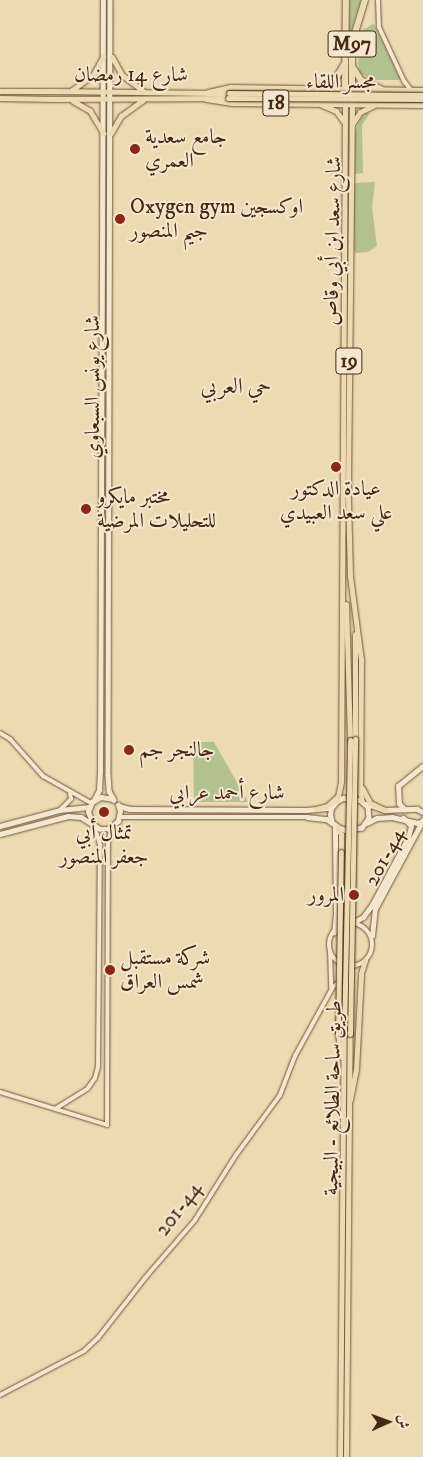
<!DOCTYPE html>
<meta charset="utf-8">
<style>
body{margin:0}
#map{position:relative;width:423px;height:1457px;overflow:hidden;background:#ecdab3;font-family:"IM FELL DW Pica",Amiri,serif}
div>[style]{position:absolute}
.green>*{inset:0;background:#b3c190}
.roads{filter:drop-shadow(0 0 1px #70553a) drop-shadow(0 0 1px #70553a)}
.tertiary>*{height:4px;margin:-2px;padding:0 2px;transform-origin:2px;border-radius:2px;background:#f3e7ce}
.secondary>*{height:4.5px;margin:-2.25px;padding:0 2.25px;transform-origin:2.25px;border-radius:2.25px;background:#f3e7ce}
.secondary>.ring{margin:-2.25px;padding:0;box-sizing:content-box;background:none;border:4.5px solid #f3e7ce;border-radius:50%}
.primary>*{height:5px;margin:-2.5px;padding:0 2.5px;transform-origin:2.5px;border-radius:2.5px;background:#ecdab3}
.motorway>*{height:5.5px;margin:-2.75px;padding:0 2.75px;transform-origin:2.75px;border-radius:2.75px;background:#ecdab3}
.bridges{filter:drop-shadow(0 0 1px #462912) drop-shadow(0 0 1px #462912)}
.primary-bridge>*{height:5px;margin:-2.5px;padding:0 2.5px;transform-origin:2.5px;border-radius:2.5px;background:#ecdab3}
.dots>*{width:14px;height:14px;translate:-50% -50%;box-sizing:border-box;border:2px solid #f3e7ce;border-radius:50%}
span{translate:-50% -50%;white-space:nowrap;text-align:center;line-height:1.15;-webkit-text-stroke:4px #f3e7ce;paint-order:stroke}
.shield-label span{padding:1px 4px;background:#f3e7ce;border:1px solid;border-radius:4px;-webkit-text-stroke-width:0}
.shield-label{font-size:20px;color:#462912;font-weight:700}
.street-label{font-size:21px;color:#462912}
.poi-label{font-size:21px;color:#462912}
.left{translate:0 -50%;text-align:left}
.right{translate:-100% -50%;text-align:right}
.neighbourhood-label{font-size:22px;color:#462912}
.north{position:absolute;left:363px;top:1397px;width:50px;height:50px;-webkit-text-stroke:4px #f3e7ce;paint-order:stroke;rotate:88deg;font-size:14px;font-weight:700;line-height:20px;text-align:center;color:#462912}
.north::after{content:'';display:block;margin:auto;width:18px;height:22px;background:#462912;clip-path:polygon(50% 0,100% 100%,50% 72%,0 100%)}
</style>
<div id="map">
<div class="green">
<div style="clip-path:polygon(348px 0,361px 0,348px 42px)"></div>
<div style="clip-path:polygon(373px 24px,374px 24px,401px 80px,372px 80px,360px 73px,358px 64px,361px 31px)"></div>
<div style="clip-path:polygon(366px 113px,370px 113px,362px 125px,363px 173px,355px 174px,355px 132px,360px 119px)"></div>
<div style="clip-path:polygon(375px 182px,372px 207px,377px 246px,368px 252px,356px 253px,354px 250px,354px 183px)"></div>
<div style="clip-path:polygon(193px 742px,214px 742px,248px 802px,194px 802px)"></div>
</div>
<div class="roads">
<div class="tertiary">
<div style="left:378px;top:0;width:27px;rotate:88deg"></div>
<div style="left:379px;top:27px;width:60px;rotate:65.2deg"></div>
<div style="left:404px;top:81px;width:11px;rotate:52deg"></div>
<div style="left:0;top:733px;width:12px;rotate:31deg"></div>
<div style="left:10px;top:739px;width:50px;rotate:48.3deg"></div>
<div style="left:43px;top:776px;width:55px;rotate:29.4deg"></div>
<div style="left:60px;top:810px;width:16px;rotate:-45deg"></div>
<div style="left:71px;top:799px;width:6px;rotate:-99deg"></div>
<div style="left:330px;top:951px;width:37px;rotate:88deg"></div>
<div style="left:0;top:1092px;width:112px;rotate:17.1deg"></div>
<div style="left:107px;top:1125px;width:283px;rotate:-89.8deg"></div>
<div style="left:108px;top:842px;width:16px;rotate:-75deg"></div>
<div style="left:55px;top:1109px;width:39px;rotate:-32deg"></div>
<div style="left:88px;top:1088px;width:12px;rotate:-55deg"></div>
<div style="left:95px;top:1078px;width:11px;rotate:-75deg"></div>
<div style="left:98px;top:1067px;width:222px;rotate:-89.5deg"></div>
<div style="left:100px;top:845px;width:19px;rotate:-106deg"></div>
<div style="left:0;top:1395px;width:95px;rotate:-27.6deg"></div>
<div style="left:84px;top:1351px;width:19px;rotate:-43deg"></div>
<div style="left:98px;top:1338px;width:76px;rotate:-51.9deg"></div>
<div style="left:145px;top:1278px;width:77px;rotate:-49.2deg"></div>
<div style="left:195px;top:1220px;width:77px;rotate:-57.8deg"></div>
<div style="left:236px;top:1155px;width:74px;rotate:-53.7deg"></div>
<div style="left:280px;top:1095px;width:42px;rotate:-69deg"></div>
<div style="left:295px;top:1056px;width:79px;rotate:-61.2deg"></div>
<div style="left:333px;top:987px;width:11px;rotate:-38deg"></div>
<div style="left:342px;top:980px;width:4px;rotate:-63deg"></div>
</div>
<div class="secondary">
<div style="left:110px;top:0;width:775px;rotate:90.15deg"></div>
<div style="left:108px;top:775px;width:16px;rotate:86deg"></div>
<div style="left:109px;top:791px;width:10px;rotate:61deg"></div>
<div style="left:343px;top:798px;width:17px;rotate:7deg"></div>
<div style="left:360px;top:800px;width:11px;rotate:41deg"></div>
<div style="left:368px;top:807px;width:11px;rotate:85deg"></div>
<div style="left:369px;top:818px;width:12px;rotate:125deg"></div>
<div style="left:362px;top:828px;width:17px;rotate:173deg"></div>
<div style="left:345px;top:830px;width:6px;rotate:-162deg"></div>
<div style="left:339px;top:828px;width:9px;rotate:-144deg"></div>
<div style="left:332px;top:823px;width:8px;rotate:-104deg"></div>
<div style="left:330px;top:815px;width:7px;rotate:-82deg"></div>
<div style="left:331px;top:808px;width:9px;rotate:-49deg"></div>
<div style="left:337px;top:801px;width:7px;rotate:-27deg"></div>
<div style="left:94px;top:800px;width:11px;rotate:-63deg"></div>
<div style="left:99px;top:790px;width:18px;rotate:-87deg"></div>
<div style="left:100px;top:772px;width:772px;rotate:-89.78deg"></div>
<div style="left:367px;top:804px;width:19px;rotate:18deg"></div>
<div style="left:385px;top:810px;width:32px;rotate:-2deg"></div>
<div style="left:417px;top:809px;width:7px;rotate:27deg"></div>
<div style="left:119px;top:806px;width:11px;rotate:15deg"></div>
<div style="left:130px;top:809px;width:176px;rotate:0.3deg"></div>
<div style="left:306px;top:810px;width:21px;rotate:-5deg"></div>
<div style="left:327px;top:808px;width:7px;rotate:-34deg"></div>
<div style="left:405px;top:810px;width:8px;rotate:-135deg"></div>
<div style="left:399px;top:804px;width:18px;rotate:-93deg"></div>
<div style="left:398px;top:786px;width:32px;rotate:-39deg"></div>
<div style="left:120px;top:817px;width:187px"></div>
<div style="left:307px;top:817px;width:20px;rotate:6deg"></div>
<div style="left:327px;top:819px;width:6px;rotate:39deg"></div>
<div style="left:367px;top:823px;width:11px;rotate:-27deg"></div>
<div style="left:377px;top:818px;width:15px;rotate:-4deg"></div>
<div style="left:392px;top:817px;width:26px;rotate:13deg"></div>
<div style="left:417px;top:823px;width:4px;rotate:-14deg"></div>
<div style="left:93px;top:825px;width:14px;rotate:-111deg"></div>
<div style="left:88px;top:812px;width:11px;rotate:-68deg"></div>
<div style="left:92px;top:802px;width:10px;rotate:-29deg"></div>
<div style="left:101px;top:797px;width:12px;rotate:9deg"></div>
<div style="left:0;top:826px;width:62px;rotate:-14.9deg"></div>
<div style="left:60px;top:810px;width:29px;rotate:-6deg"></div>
<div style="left:0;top:834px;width:70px;rotate:-14.8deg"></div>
<div style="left:68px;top:816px;width:13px;rotate:4deg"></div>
<div style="left:81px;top:817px;width:22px;rotate:32deg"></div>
<div style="left:100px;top:829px;width:8px"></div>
<div style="left:108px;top:829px;width:13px;rotate:-39deg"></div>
<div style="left:118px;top:821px;width:10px;rotate:-79deg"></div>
<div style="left:120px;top:811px;width:6px;rotate:-108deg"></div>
<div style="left:354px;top:922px;width:10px;rotate:-29deg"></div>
<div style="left:363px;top:917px;width:15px;rotate:-53deg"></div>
<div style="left:372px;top:905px;width:76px;rotate:-61.8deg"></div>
<div style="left:408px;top:838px;width:12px;rotate:-76deg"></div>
<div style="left:411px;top:826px;width:11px;rotate:-135deg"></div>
<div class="ring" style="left:329px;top:923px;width:39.5px;height:39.5px"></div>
<div style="left:334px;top:933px;width:19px;rotate:-84deg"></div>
<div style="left:336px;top:914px;width:88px;rotate:-90.7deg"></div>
<div style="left:372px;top:936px;width:27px;rotate:-84deg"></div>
<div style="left:375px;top:909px;width:101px;rotate:-61.7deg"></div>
</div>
<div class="primary">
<div style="left:112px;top:57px;width:21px;rotate:61deg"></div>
<div style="left:122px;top:75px;width:25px;rotate:37deg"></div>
<div style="left:72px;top:90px;width:26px;rotate:-36deg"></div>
<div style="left:93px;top:75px;width:21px;rotate:-61deg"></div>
<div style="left:0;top:91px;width:53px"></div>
<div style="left:55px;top:91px;width:174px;rotate:0.7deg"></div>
<div style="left:208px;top:92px;width:23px;rotate:-13deg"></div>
<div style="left:230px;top:87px;width:193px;rotate:0.9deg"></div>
<div style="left:0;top:98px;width:53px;rotate:1.1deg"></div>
<div style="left:55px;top:99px;width:173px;rotate:-0.3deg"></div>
<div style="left:206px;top:99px;width:26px;rotate:9deg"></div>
<div style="left:232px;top:103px;width:191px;rotate:0.6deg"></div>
<div style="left:73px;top:101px;width:20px;rotate:30deg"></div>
<div style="left:90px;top:111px;width:26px;rotate:59deg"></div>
<div style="left:352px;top:101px;width:398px;rotate:90.6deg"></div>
<div style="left:348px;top:499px;width:77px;rotate:88.5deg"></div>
<div style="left:350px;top:576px;width:84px;rotate:82.5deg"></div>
<div style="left:361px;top:659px;width:134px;rotate:90.4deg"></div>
<div style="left:360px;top:793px;width:8px;rotate:76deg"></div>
<div style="left:322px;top:105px;width:15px;rotate:23deg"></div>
<div style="left:336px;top:111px;width:14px;rotate:54deg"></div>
<div style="left:352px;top:124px;width:14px;rotate:-56deg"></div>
<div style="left:360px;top:112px;width:14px;rotate:-25deg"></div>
<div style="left:111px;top:133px;width:20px;rotate:-60deg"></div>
<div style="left:121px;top:116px;width:27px;rotate:-36deg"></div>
<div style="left:346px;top:604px;width:136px;rotate:88.3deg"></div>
<div style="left:355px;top:634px;width:105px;rotate:90deg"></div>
<div style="left:362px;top:788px;width:17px;rotate:62deg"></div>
<div style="left:370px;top:803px;width:17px;rotate:25deg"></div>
<div style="left:337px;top:801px;width:19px;rotate:-78deg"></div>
<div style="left:341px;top:782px;width:681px;rotate:-89.66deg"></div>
<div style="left:316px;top:809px;width:11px;rotate:-15deg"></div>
<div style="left:327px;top:806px;width:13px;rotate:-42deg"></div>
<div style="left:337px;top:827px;width:8px;rotate:60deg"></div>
<div style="left:341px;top:834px;width:18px;rotate:90deg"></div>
<div style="left:338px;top:1033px;width:24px;rotate:83deg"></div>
<div style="left:350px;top:1100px;width:31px;rotate:-79deg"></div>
<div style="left:356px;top:1070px;width:97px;rotate:-87deg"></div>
<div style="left:361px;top:973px;width:13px;rotate:-72deg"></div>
<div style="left:340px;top:1457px;width:423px;rotate:-89.5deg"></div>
<div style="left:346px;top:1457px;width:423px;rotate:-89.5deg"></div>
</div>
<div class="motorway">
<div style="left:353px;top:67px;width:15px;rotate:58deg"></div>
<div style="left:361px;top:80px;width:22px;rotate:24deg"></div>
<div style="left:317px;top:89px;width:20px;rotate:-27deg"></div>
<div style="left:335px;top:80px;width:17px;rotate:-59deg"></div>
<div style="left:345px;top:89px;width:89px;rotate:-89.4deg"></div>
<div style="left:352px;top:89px;width:46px;rotate:-90deg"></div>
<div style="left:352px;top:43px;width:45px;rotate:-73.2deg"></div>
</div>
</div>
<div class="bridges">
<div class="primary-bridge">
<div style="left:229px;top:93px;width:194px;rotate:0.6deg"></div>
<div style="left:228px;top:98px;width:195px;rotate:0.3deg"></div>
<div style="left:338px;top:1033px;width:181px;rotate:-89.1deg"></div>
<div style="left:344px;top:1034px;width:294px;rotate:-88.8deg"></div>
<div style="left:350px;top:1034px;width:295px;rotate:-89deg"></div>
</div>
</div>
<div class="dots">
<div style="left:135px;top:149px;background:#8f2418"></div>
<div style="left:120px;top:219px;background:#8f2418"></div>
<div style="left:336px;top:467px;background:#8f2418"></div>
<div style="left:86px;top:509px;background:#8f2418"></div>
<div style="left:129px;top:750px;background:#8f2418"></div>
<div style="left:104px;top:812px;background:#8f2418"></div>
<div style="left:354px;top:895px;background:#8f2418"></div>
<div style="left:110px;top:970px;background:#8f2418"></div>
</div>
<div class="shield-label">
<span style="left:352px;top:44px">M97</span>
<span style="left:276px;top:103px">18</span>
<span style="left:349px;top:361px">19</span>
</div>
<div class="street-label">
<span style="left:131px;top:75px">شارع 14 رمضان</span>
<span style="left:341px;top:82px">مجسر اللقاء</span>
<span style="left:333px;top:241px;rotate:-89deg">شارع سعد ابن أبي وقاص</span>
<span style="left:93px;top:387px;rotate:-90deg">شارع يونس السبعاوي</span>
<span style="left:227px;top:793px">شارع أحمد عرابي</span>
<span style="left:385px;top:857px;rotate:-62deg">201-44</span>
<span style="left:333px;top:1098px;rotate:-89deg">طريق ساحة الطلائع - البيجية</span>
<span style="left:179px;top:1209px;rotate:-53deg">201-44</span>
</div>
<div class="poi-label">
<span class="left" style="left:145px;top:149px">جامع سعدية<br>العمري</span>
<span class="left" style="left:130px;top:219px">Oxygen gym اوكسجين<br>جيم المنصور</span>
<span style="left:336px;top:501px">عيادة الدكتور<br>علي سعد العبيدي</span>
<span class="left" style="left:97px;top:509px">مختبر مايكرو<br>للتحليلات المرضية</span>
<span class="left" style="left:139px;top:750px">جالنجر جم</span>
<span style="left:104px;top:845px">تمثال أبي<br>جعفر المنصور</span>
<span class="right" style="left:344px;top:895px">المرور</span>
<span class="left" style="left:120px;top:970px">شركة مستقبل<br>شمس العراق</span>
</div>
<div class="neighbourhood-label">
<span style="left:236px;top:387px">حي العربي</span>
</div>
<div class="north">ش</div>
</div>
